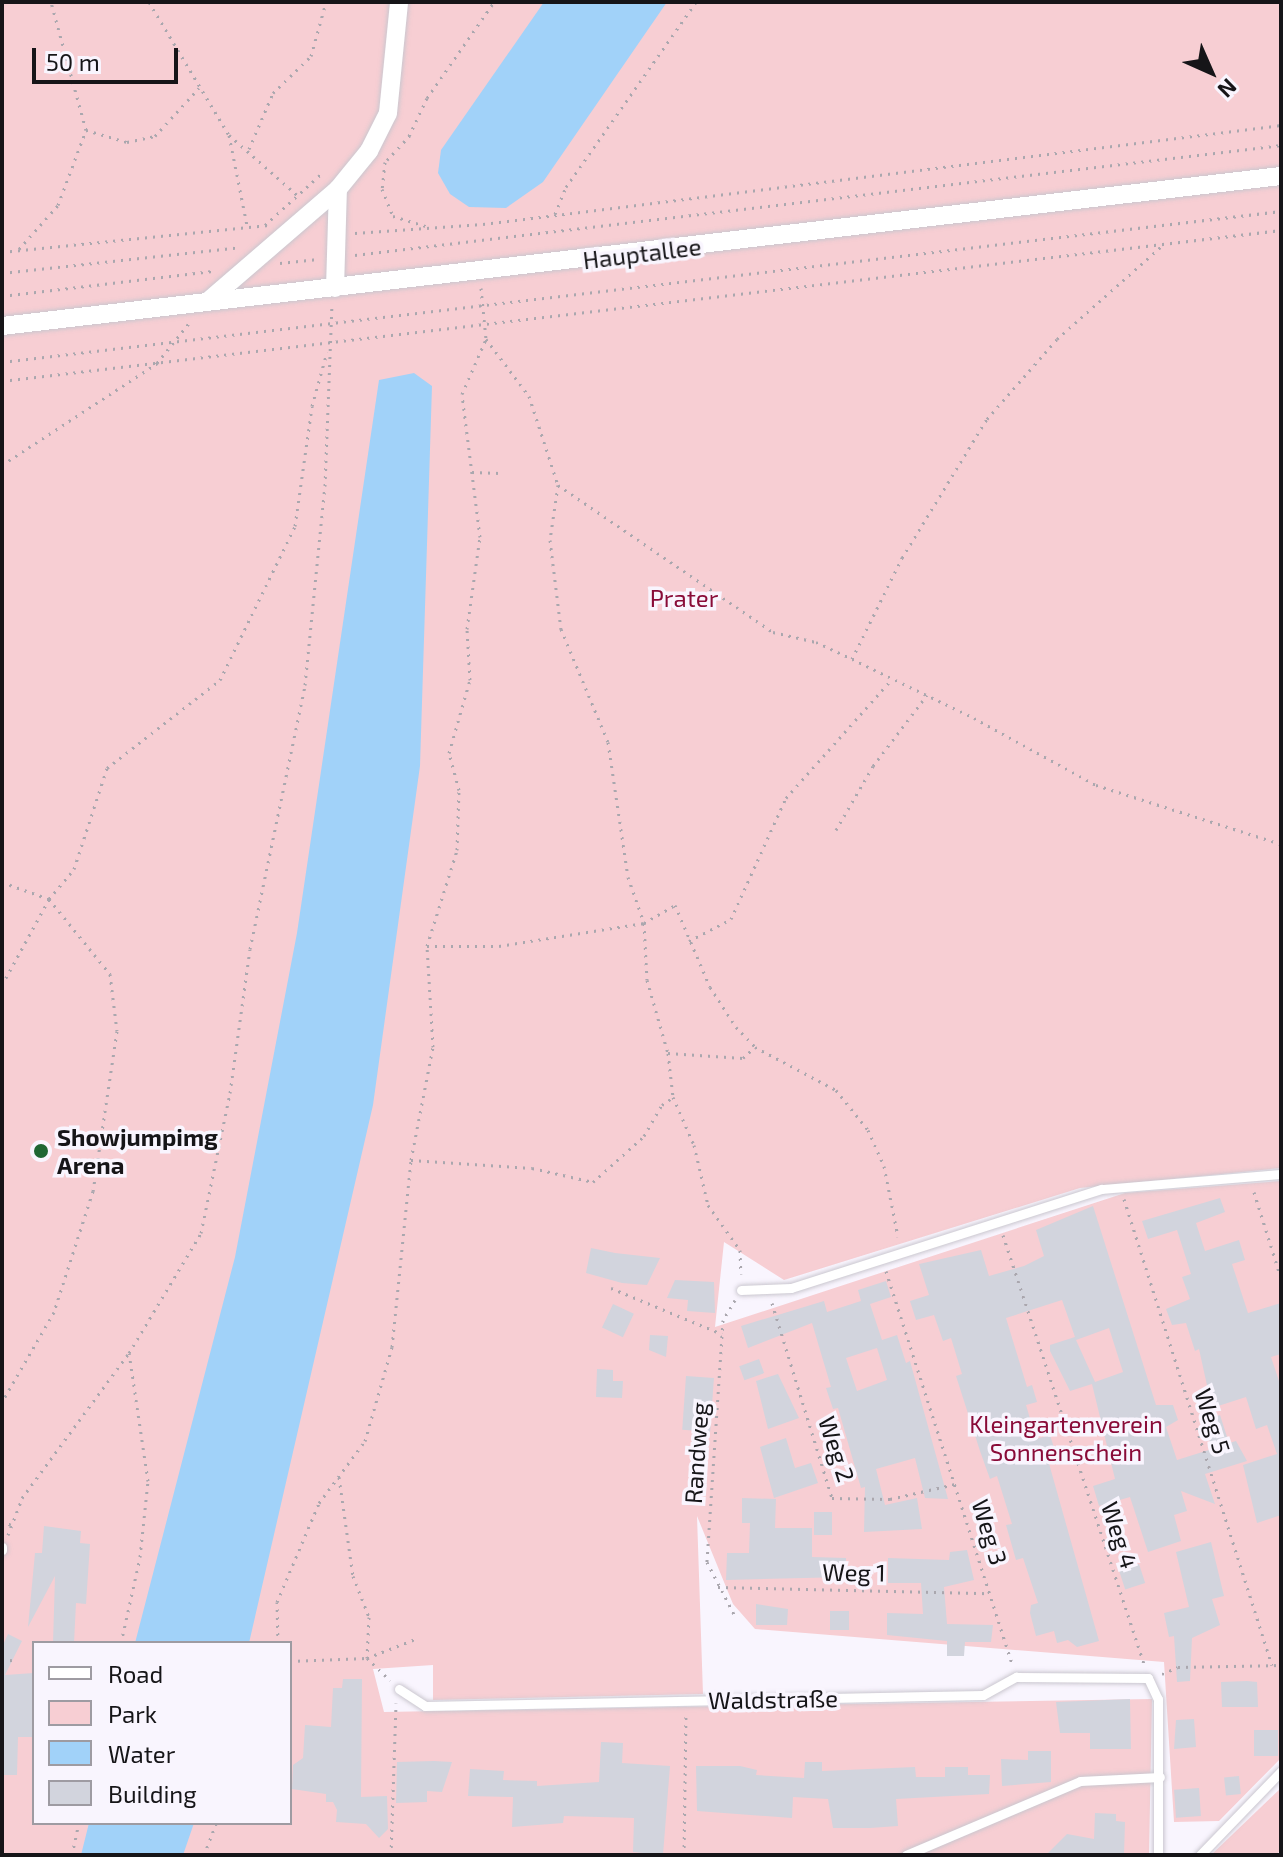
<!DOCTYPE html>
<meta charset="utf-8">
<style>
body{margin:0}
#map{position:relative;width:1283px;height:1857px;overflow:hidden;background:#f9f5fe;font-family:"Exo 2",sans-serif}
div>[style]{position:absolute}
.green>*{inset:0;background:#f7ced3}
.water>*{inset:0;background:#a1d2f9}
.building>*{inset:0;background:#d2d4dd;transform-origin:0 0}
.path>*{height:3px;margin-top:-1.5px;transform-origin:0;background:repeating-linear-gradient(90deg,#aaa7ae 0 2px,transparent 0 8px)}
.roads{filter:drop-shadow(0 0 2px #cac7cf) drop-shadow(0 0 2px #cac7cf)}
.service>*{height:9px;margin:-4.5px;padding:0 4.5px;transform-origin:4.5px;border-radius:4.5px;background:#fff}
.minor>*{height:18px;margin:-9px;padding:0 9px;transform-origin:9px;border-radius:9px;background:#fff}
.dots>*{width:22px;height:22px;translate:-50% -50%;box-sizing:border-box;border:4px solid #f9f5fe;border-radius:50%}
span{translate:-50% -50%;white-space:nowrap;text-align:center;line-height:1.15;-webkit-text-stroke:7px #f9f5fe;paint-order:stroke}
.street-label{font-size:24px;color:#161518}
.park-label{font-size:24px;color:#890b38}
.poi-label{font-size:24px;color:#161518;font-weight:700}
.left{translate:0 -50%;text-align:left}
.frame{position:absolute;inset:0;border:4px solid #161518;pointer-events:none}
.legend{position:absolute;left:32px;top:1641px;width:260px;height:184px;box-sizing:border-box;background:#f9f5fe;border:2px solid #9e9ba2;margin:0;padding:10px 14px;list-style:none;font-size:24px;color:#161518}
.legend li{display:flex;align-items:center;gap:16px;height:40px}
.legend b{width:40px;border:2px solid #9e9ba2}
.north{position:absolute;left:1171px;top:32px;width:80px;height:80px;-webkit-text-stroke:6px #f9f5fe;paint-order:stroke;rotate:135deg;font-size:22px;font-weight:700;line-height:32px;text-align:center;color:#161518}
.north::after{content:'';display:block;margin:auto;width:28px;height:36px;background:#161518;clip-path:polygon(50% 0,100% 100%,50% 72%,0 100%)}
.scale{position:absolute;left:32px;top:48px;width:146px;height:36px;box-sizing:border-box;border:4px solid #161518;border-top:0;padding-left:10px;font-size:24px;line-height:28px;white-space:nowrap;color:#161518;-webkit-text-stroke:6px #f9f5fe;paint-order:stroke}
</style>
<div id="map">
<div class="green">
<div style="clip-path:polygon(evenodd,2px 2px,1281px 2px,1281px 1168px,1080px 1188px,784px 1280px,724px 1242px,715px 1327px,1125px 1193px,1281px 1181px,1281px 1758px,1219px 1821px,1174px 1822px,1164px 1662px,755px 1629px,733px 1604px,697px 1516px,703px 1694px,433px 1700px,433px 1665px,373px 1669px,384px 1712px,1152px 1699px,1149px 1855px,2px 1855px,2px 2px,34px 1643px,290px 1643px,290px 1823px,34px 1823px,34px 1643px)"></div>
<div style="clip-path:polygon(1281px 1788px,1281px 1850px,1276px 1855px,1211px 1855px)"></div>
</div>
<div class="water">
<div style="clip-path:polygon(544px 2px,667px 2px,543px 182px,506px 208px,469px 207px,450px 194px,438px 173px,441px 150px)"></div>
<div style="clip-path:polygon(414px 373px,432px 386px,420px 766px,373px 1105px,249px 1643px,135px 1643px,235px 1257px,297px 933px,379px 380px)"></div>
<div style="clip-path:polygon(89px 1823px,194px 1823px,183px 1855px,81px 1855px)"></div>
</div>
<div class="building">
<div style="clip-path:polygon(1220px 1198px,1225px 1212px,1196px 1223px,1205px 1251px,1239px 1240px,1245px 1260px,1232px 1264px,1248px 1313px,1281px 1303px,1281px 1354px,1271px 1357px,1281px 1387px,1281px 1515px,1257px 1523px,1243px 1465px,1277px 1454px,1267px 1425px,1256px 1429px,1246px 1397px,1212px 1408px,1199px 1349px,1195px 1351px,1186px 1323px,1172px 1325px,1166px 1309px,1190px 1299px,1182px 1277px,1191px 1274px,1177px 1230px,1148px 1239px,1142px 1221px)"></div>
<div style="clip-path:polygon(evenodd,1093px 1206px,1156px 1405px,1173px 1405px,1178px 1420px,1166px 1427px,1177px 1460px,1212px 1449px,1203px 1421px,1220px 1415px,1229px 1443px,1236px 1441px,1247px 1461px,1205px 1474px,1215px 1504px,1181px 1491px,1187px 1511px,1174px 1515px,1181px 1541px,1148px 1552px,1130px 1497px,1099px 1506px,1093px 1486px,1115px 1479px,1092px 1384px,1070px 1391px,1050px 1351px,1050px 1345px,1075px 1337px,1062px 1300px,1006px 1318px,1027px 1387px,1032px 1385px,1037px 1402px,1026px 1405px,1036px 1439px,1050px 1435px,1057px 1457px,1048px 1460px,1099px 1641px,1077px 1647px,1068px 1640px,1057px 1643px,1054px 1631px,1036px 1636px,1030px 1613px,1031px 1605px,1038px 1603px,1023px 1558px,1016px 1560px,1006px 1525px,1012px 1524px,997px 1476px,990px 1479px,980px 1451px,956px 1376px,962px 1374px,951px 1338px,943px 1341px,934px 1315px,916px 1320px,910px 1301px,929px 1295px,919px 1264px,981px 1250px,989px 1276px,1024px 1266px,1044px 1256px,1036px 1230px,1093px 1206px,1109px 1328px,1123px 1372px,1095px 1382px,1076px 1340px,1109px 1328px)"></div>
<div style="clip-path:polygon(591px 1248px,615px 1253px,660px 1258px,647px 1285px,622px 1283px,586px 1273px)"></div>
<div style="clip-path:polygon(675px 1280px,714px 1282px,715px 1313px,687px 1311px,688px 1300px,667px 1298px)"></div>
<div style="clip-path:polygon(evenodd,886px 1281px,891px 1297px,870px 1304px,882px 1340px,897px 1335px,906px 1363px,910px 1361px,948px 1499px,925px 1498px,915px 1458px,876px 1469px,885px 1505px,917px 1498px,922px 1529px,864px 1532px,865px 1487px,861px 1488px,838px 1408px,833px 1409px,826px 1388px,831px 1387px,812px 1323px,748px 1348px,741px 1326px,824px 1301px,827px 1312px,861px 1301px,858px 1290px,886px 1281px,877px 1348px,887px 1380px,857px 1391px,846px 1358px,877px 1348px)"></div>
<div style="left:613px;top:1304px;width:23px;height:26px;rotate:25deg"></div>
<div style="clip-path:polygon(650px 1335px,668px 1336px,666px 1357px,649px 1350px)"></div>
<div style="left:759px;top:1359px;width:15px;height:21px;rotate:70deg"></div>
<div style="clip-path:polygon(597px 1369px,613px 1370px,613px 1381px,623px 1381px,622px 1398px,596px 1397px)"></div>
<div style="clip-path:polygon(778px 1374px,799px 1418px,768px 1429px,756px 1381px)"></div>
<div style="left:686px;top:1376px;width:28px;height:54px;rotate:4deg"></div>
<div style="clip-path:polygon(786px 1438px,795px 1468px,811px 1463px,818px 1483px,774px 1498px,760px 1447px)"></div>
<div style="clip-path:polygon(742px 1498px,776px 1499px,775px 1528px,812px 1528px,812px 1557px,846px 1558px,846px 1577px,726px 1580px,727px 1553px,749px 1553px,750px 1523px,742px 1523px)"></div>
<div style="left:814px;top:1512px;width:18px;height:23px"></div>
<div style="clip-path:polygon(44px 1526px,81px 1531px,80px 1543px,90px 1544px,86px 1604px,76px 1603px,74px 1643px,53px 1643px,55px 1576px,28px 1627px,35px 1553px,42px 1553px)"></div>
<div style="clip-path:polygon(1211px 1542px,1224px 1596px,1212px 1599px,1220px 1625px,1192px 1638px,1190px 1681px,1177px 1682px,1174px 1636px,1169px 1637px,1164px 1613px,1189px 1607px,1176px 1552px)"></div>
<div style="clip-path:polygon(967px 1550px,974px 1580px,944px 1587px,947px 1624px,993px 1625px,991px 1642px,965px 1642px,964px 1656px,947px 1656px,947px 1641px,887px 1635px,887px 1613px,923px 1614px,921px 1583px,888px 1583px,888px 1558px,949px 1560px,950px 1552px)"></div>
<div style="left:1139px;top:1564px;width:20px;height:21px;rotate:72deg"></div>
<div style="clip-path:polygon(756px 1604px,788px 1609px,787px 1625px,756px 1625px)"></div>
<div style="left:830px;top:1611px;width:19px;height:19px"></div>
<div style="clip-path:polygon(8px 1634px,22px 1641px,5px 1675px,34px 1673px,34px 1737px,18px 1737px,17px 1775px,2px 1775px,2px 1647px)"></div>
<div style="clip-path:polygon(343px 1679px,362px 1679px,361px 1797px,387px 1796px,388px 1829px,379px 1838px,366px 1824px,336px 1822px,337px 1810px,333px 1802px,326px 1802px,326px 1794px,292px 1789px,293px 1765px,303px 1758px,305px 1725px,331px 1727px,333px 1688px,342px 1688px)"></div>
<div style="clip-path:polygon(1247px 1681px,1257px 1682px,1258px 1707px,1222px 1707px,1221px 1682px)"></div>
<div style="clip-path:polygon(1130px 1699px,1131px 1749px,1090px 1749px,1090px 1733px,1060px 1733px,1056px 1702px)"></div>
<div style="clip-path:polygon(1194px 1719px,1196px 1747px,1174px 1749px,1176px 1720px)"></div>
<div style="left:1254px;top:1730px;width:24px;height:26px"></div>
<div style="clip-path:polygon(601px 1742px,623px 1743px,622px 1763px,670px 1766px,663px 1855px,633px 1852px,634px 1818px,564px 1816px,563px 1823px,512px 1827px,513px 1797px,468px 1796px,470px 1769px,504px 1771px,503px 1780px,537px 1781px,537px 1786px,599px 1782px)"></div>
<div style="clip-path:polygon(1028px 1751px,1051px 1751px,1051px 1782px,1002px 1786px,1001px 1759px,1028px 1760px)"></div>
<div style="clip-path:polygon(397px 1762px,434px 1761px,452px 1762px,442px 1792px,427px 1791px,427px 1802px,396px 1803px)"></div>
<div style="clip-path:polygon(805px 1762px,822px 1762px,822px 1771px,915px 1767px,916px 1777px,945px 1777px,945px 1767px,968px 1767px,968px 1775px,990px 1775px,989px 1794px,896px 1799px,898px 1826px,870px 1828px,833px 1828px,828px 1799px,793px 1797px,792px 1818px,697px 1811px,696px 1766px,740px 1766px,757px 1770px,756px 1775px,804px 1778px)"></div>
<div style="left:1239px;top:1776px;width:18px;height:15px;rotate:84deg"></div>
<div style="left:1199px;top:1788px;width:28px;height:25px;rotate:86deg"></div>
<div style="clip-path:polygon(1095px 1813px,1116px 1814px,1116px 1821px,1125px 1822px,1124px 1855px,1046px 1855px,1067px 1834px,1094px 1839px)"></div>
</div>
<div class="path">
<div style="left:149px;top:2px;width:155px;rotate:59deg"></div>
<div style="left:229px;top:135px;width:92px;rotate:78.7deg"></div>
<div style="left:86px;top:130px;width:43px;rotate:16.3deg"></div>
<div style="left:127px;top:142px;width:29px;rotate:-12deg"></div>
<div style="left:155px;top:136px;width:65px;rotate:-47.5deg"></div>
<div style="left:229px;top:135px;width:91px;rotate:41.4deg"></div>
<div style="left:249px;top:149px;width:61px;rotate:-66.8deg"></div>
<div style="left:273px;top:93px;width:53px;rotate:-44.2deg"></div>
<div style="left:311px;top:56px;width:56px;rotate:-74.5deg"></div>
<div style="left:387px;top:160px;width:33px;rotate:-47deg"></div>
<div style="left:409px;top:136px;width:42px;rotate:-64.7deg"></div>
<div style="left:427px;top:98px;width:117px;rotate:-55.1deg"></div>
<div style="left:385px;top:162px;width:27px;rotate:96deg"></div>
<div style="left:382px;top:189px;width:29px;rotate:68deg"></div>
<div style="left:393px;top:216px;width:37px;rotate:17deg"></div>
<div style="left:555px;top:214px;width:29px;rotate:-68deg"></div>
<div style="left:566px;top:187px;width:226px;rotate:-54.9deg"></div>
<div style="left:265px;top:225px;width:76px;rotate:-42.3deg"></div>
<div style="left:355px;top:233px;width:128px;rotate:-4deg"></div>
<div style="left:483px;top:224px;width:804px;rotate:-7.07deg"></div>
<div style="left:19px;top:249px;width:59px;rotate:-48.4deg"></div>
<div style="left:58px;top:205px;width:80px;rotate:-69.5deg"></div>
<div style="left:86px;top:130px;width:133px;rotate:-105.3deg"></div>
<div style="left:2px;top:252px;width:268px;rotate:-5.8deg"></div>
<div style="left:355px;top:255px;width:933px;rotate:-6.77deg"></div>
<div style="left:280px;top:263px;width:36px;rotate:-6deg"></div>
<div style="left:2px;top:273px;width:239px;rotate:-6.2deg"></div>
<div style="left:481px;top:288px;width:51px;rotate:84.4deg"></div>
<div style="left:486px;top:339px;width:71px;rotate:53deg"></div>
<div style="left:529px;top:396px;width:94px;rotate:72deg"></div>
<div style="left:558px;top:485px;width:56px;rotate:98.3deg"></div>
<div style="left:550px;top:540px;width:90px;rotate:83deg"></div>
<div style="left:561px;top:629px;width:122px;rotate:67.4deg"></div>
<div style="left:608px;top:742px;width:136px;rotate:81.6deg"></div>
<div style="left:628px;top:877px;width:49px;rotate:70.8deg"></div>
<div style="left:644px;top:923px;width:57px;rotate:87deg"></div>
<div style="left:647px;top:980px;width:76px;rotate:74deg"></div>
<div style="left:668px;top:1053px;width:44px;rotate:83.5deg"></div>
<div style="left:673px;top:1097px;width:52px;rotate:66.4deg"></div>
<div style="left:694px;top:1145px;width:62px;rotate:76.9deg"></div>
<div style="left:708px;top:1205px;width:55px;rotate:54.6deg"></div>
<div style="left:740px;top:1250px;width:24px;rotate:88deg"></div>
<div style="left:2px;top:296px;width:212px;rotate:-6.8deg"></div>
<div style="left:2px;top:362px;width:1288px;rotate:-6.73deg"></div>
<div style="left:2px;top:381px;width:1288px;rotate:-6.73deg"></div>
<div style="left:2px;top:465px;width:186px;rotate:-33.3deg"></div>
<div style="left:157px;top:363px;width:51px;rotate:-51.3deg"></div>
<div style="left:472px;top:472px;width:28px;rotate:2deg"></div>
<div style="left:558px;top:485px;width:260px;rotate:34.4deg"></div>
<div style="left:773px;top:632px;width:44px;rotate:13.1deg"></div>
<div style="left:816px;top:642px;width:40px;rotate:25deg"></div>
<div style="left:852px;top:659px;width:136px;rotate:25.8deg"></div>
<div style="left:974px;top:718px;width:139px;rotate:28.8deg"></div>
<div style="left:1096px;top:785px;width:194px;rotate:17.7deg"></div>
<div style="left:852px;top:659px;width:113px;rotate:-63.7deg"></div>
<div style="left:902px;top:558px;width:163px;rotate:-58.6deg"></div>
<div style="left:987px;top:419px;width:106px;rotate:-48.8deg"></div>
<div style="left:1057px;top:339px;width:142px;rotate:-41.6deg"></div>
<div style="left:836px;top:830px;width:74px;rotate:-60deg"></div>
<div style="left:873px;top:766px;width:89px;rotate:-52.7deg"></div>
<div style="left:2px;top:882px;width:50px;rotate:19.9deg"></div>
<div style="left:49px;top:899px;width:97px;rotate:50.9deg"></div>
<div style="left:110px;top:974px;width:57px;rotate:83deg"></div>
<div style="left:117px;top:1031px;width:162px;rotate:98.5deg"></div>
<div style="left:93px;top:1191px;width:127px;rotate:107.9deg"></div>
<div style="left:54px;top:1312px;width:104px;rotate:120deg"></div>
<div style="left:689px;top:941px;width:47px;rotate:-27.6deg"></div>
<div style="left:731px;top:919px;width:133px;rotate:-65.6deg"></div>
<div style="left:786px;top:798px;width:159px;rotate:-48.3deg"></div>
<div style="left:427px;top:946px;width:72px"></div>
<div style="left:499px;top:946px;width:147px;rotate:-9deg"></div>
<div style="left:644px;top:923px;width:36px;rotate:-30deg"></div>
<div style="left:675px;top:905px;width:89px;rotate:66.9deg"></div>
<div style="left:710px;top:987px;width:48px;rotate:57deg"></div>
<div style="left:736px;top:1027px;width:28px;rotate:46deg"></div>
<div style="left:755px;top:1047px;width:92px;rotate:28deg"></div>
<div style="left:836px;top:1090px;width:51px;rotate:51.3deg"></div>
<div style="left:868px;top:1130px;width:39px;rotate:66deg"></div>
<div style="left:884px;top:1166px;width:72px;rotate:78.8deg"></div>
<div style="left:2px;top:985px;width:98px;rotate:-61.3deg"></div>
<div style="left:49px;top:899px;width:39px;rotate:-50deg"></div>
<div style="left:74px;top:869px;width:106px;rotate:-71.9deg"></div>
<div style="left:107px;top:768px;width:143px;rotate:-37.9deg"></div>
<div style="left:220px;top:680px;width:171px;rotate:-64deg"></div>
<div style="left:295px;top:526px;width:121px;rotate:-81.9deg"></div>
<div style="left:312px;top:406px;width:56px;rotate:-74.5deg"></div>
<div style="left:668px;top:1053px;width:75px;rotate:3.8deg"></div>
<div style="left:743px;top:1058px;width:16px;rotate:-43deg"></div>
<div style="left:411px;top:1160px;width:121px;rotate:3.8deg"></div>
<div style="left:532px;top:1168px;width:63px;rotate:12.9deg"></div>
<div style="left:593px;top:1182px;width:69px;rotate:-42deg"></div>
<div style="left:644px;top:1136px;width:36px;rotate:-60deg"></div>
<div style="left:662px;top:1105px;width:12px;rotate:-35deg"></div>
<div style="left:1254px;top:1192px;width:90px;rotate:72.6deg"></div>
<div style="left:1124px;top:1199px;width:489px;rotate:72.4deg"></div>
<div style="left:1003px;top:1235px;width:453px;rotate:71.8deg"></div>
<div style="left:886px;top:1271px;width:413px;rotate:72.2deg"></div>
<div style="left:611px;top:1288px;width:120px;rotate:22.5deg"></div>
<div style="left:735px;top:1300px;width:23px;rotate:121deg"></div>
<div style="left:723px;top:1320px;width:243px;rotate:93.8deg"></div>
<div style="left:707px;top:1562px;width:61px;rotate:62.6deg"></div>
<div style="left:772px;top:1303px;width:204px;rotate:72.9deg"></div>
<div style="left:832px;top:1498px;width:58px;rotate:1deg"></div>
<div style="left:890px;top:1499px;width:67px;rotate:-13deg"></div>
<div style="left:339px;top:1477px;width:100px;rotate:82deg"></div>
<div style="left:353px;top:1576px;width:44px;rotate:68.7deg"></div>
<div style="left:369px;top:1617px;width:41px;rotate:92.8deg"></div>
<div style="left:2px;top:1520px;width:10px;rotate:29deg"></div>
<div style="left:8px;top:1535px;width:40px;rotate:-69deg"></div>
<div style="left:22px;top:1498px;width:180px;rotate:-53.6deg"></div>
<div style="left:718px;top:1587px;width:271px;rotate:1.3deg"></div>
<div style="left:121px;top:1643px;width:88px;rotate:-77.5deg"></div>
<div style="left:140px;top:1557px;width:76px;rotate:-84deg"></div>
<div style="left:148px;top:1481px;width:129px;rotate:-98.4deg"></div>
<div style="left:129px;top:1353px;width:140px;rotate:-59deg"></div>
<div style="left:201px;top:1233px;width:143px;rotate:-78.3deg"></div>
<div style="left:230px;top:1093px;width:145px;rotate:-82.1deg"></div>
<div style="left:250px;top:949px;width:270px;rotate:-78.2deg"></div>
<div style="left:305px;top:685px;width:200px;rotate:-84.3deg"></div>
<div style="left:325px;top:486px;width:180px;rotate:-87.8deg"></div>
<div style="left:278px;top:1643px;width:41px;rotate:-91.4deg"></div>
<div style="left:277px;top:1602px;width:108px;rotate:-67deg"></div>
<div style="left:319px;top:1503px;width:77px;rotate:-53.4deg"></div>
<div style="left:365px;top:1441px;width:98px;rotate:-74deg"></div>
<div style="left:392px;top:1347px;width:188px;rotate:-84.2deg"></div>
<div style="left:411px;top:1160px;width:115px;rotate:-79deg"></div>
<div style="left:433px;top:1047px;width:101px;rotate:-93.4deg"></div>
<div style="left:427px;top:946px;width:101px;rotate:-72.6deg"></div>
<div style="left:457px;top:850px;width:60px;rotate:-88.1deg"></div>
<div style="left:459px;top:790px;width:38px;rotate:-105deg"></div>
<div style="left:449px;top:753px;width:76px;rotate:-74deg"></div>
<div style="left:470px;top:680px;width:51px;rotate:-93.4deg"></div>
<div style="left:467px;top:629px;width:93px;rotate:-82deg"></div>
<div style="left:480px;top:537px;width:144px;rotate:-97.2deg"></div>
<div style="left:462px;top:394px;width:60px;rotate:-66.4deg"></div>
<div style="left:367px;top:1658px;width:32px;rotate:44deg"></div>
<div style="left:2px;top:1661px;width:10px;rotate:-6deg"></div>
<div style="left:290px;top:1661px;width:77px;rotate:-2.2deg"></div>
<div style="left:367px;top:1658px;width:55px;rotate:-21.4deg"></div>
<div style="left:1162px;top:1674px;width:17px;rotate:-24deg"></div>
<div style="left:1178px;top:1667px;width:103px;rotate:-1.1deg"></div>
<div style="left:72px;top:1855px;width:33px;rotate:-78deg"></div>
<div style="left:204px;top:1855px;width:34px;rotate:-69deg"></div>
<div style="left:391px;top:1855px;width:152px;rotate:-88.1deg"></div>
<div style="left:684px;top:1855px;width:140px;rotate:-89.2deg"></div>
</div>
<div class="roads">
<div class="service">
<div style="left:741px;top:1290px;width:50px;rotate:-2.3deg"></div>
<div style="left:791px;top:1288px;width:326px;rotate:-17.7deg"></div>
<div style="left:1102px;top:1189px;width:180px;rotate:-4.8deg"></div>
<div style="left:2px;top:1547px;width:3px;rotate:90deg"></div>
<div style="left:399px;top:1689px;width:31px;rotate:33deg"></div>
<div style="left:425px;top:1706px;width:558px;rotate:-1.13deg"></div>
<div style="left:983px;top:1695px;width:38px;rotate:-29deg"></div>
<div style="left:1016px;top:1677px;width:132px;rotate:0.4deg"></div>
<div style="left:1148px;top:1678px;width:23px;rotate:65deg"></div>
<div style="left:1158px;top:1699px;width:156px;rotate:90deg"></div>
<div style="left:906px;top:1855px;width:189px;rotate:-23deg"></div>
<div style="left:1080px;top:1781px;width:80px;rotate:-2.9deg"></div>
<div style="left:1200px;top:1855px;width:117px;rotate:-46deg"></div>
</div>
<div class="minor">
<div style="left:335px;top:288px;width:99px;rotate:-88.3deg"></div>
<div style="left:207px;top:302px;width:173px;rotate:-40.8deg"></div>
<div style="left:338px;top:189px;width:49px;rotate:-50.8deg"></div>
<div style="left:369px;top:151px;width:42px;rotate:-63.4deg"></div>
<div style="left:388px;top:113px;width:112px;rotate:-84.3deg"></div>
<div style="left:2px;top:326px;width:1288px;rotate:-6.69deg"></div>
</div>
</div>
<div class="dots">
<div style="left:41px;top:1151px;background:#1f6633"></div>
</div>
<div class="street-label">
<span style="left:642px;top:253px;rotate:-7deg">Hauptallee</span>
<span style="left:1213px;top:1421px;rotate:72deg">Weg 5</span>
<span style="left:837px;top:1449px;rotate:72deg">Weg 2</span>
<span style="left:696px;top:1453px;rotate:-86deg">Randweg</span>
<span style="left:990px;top:1532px;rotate:73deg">Weg 3</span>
<span style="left:1120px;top:1535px;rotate:72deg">Weg 4</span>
<span style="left:854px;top:1572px;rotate:1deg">Weg 1</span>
<span style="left:773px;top:1699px;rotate:-1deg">Waldstraße</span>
</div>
<div class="park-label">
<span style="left:684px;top:598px">Prater</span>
<span style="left:1066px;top:1438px">Kleingartenverein<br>Sonnenschein</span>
</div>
<div class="poi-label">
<span class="left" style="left:57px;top:1151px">Showjumpimg<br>Arena</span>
</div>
<div class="frame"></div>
<ul class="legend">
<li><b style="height:10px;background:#fff"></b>Road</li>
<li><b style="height:22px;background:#f7ced3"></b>Park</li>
<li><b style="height:22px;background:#a1d2f9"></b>Water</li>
<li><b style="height:22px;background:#d2d4dd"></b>Building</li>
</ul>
<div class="north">N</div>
<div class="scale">50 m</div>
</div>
